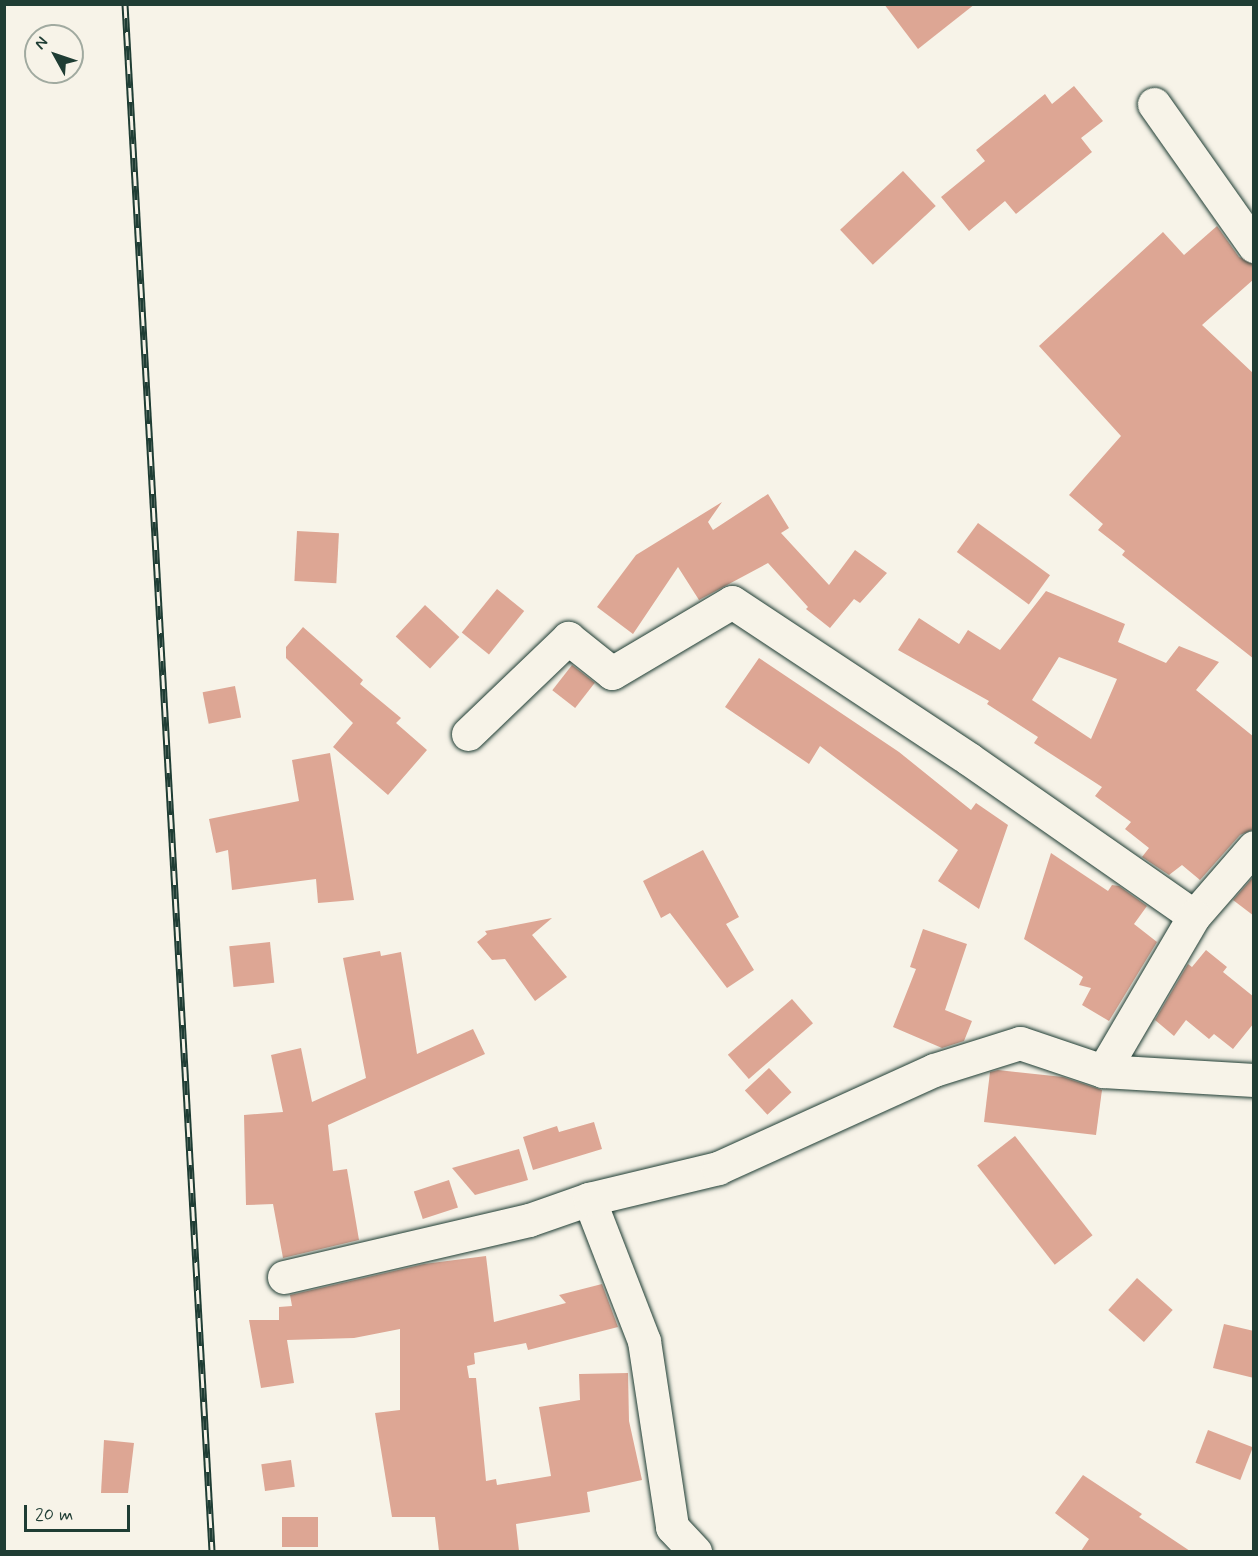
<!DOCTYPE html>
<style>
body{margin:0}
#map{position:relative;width:1258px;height:1556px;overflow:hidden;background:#f7f3e8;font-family:Mynerve,sans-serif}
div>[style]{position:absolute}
.building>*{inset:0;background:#dda694;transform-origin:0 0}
.roads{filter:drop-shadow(0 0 2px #1f3d34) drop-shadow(0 0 2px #1f3d34)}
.minor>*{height:33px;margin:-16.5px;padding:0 16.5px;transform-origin:16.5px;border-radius:16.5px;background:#f7f3e8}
.rail>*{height:7px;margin-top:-3.5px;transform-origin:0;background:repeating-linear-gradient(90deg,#f7f3e8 0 14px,#1f3d34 0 28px);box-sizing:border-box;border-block:2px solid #1f3d34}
span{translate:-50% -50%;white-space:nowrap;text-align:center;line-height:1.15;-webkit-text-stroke:5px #f7f3e8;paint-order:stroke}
.frame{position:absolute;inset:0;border:6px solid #1f3d34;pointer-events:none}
.north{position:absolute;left:24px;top:24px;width:60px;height:60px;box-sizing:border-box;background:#f7f3e8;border:2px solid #a1aaa0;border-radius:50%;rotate:310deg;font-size:16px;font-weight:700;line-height:24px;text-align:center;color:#1f3d34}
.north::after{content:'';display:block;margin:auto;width:21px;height:27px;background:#1f3d34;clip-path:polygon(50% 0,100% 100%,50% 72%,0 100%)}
.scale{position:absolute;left:24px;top:1505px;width:106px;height:27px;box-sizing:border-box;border:3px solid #1f3d34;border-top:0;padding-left:8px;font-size:18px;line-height:21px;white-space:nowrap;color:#1f3d34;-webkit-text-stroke:4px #f7f3e8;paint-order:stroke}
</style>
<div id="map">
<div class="building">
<div style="clip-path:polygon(884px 4px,975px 4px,918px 49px)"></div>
<div style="clip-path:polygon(1074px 86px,1103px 121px,1081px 138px,1092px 152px,1016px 214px,1005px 201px,969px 231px,941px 197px,985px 161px,976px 150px,1045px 94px,1052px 104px)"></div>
<div style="left:903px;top:171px;width:48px;height:86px;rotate:47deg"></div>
<div style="clip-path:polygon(1217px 226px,1239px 257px,1254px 264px,1254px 279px,1202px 325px,1254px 374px,1254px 659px,1122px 555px,1125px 551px,1098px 530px,1103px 524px,1069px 495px,1121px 436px,1039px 346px,1163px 232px,1184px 255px)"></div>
<div style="clip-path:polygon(768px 494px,789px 528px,781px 533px,829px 585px,855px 550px,887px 573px,860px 603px,854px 599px,830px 628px,806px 609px,808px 607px,768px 563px,699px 600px,678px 567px,633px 634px,597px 607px,636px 555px,722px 502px,708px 522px,713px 530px)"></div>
<div style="left:978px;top:523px;width:89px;height:36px;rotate:36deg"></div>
<div style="left:297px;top:531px;width:42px;height:50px;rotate:3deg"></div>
<div style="left:497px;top:589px;width:35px;height:56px;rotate:39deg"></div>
<div style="clip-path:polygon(evenodd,1046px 591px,1125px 624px,1118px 642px,1166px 663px,1179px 646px,1219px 662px,1196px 690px,1254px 737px,1254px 829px,1240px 835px,1200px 880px,1182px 865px,1169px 875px,1142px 857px,1149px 848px,1125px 829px,1131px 822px,1095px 796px,1102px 787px,1034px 743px,1038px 737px,987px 704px,989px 701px,898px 650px,919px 618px,959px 644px,968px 630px,1000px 650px,1046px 591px,1059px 657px,1117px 679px,1091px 739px,1032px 700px,1059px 657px)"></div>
<div style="left:425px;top:605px;width:47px;height:43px;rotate:43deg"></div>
<div style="clip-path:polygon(303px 627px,363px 680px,360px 684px,401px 718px,396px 723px,427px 750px,388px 795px,333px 747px,353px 723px,286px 658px,286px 647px)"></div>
<div style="clip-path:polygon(759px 658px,899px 752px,971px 810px,976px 803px,1008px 825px,979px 909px,938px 881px,958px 850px,820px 746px,809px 764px,725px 707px)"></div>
<div style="left:572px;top:665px;width:29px;height:32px;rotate:38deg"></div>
<div style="left:235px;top:686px;width:32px;height:33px;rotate:79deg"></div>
<div style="clip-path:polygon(330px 753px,354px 900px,318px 903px,316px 879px,232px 890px,228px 850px,216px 853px,209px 819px,299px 801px,292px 760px)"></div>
<div style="clip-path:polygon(703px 850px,739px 917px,726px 924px,754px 970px,727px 988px,670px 913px,661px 918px,643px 881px)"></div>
<div style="clip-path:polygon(1051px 853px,1108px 891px,1112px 885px,1119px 886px,1147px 906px,1134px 924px,1157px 942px,1109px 1021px,1082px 1005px,1091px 988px,1079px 985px,1083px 977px,1024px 939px)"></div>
<div style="clip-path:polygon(1254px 876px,1254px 916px,1233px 900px)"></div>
<div style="clip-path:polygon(552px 918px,532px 935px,567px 977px,535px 1001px,505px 959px,492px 960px,477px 942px,487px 934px,485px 931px)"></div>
<div style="clip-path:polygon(923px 929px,967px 944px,945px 1010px,972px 1021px,964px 1041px,942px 1048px,893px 1027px,916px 969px,910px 967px)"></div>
<div style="left:270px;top:942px;width:41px;height:41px;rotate:84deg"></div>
<div style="clip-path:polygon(1206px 950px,1227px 967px,1223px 972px,1254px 997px,1254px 1023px,1233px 1049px,1214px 1034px,1209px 1039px,1186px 1020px,1174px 1036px,1155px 1020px,1188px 964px,1192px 967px)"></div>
<div style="clip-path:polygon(380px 951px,381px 956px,401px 952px,417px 1054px,473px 1029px,485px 1054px,328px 1125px,333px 1171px,347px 1169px,359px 1240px,283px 1258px,273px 1204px,246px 1205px,244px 1115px,283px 1112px,271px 1055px,301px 1048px,312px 1102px,366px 1078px,343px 958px)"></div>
<div style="left:792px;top:999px;width:32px;height:85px;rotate:49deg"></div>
<div style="left:769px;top:1068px;width:33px;height:33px;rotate:47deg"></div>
<div style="clip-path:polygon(998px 1070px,1063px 1077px,1102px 1090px,1096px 1135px,984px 1122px,990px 1072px)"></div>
<div style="clip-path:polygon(594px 1122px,602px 1149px,533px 1170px,523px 1137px,557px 1126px,559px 1132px)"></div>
<div style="left:1015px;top:1136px;width:126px;height:48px;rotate:52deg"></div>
<div style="clip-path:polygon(519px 1149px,528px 1180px,475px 1195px,452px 1168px)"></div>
<div style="left:449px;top:1180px;width:29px;height:37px;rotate:72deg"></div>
<div style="clip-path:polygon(486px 1256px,494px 1322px,566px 1303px,559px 1295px,602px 1284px,618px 1327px,528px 1350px,526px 1343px,474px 1353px,475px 1364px,467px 1366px,469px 1378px,476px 1378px,486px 1481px,496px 1479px,497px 1485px,551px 1476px,539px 1407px,580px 1400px,579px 1374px,628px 1373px,629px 1421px,642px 1480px,587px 1492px,590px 1512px,516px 1524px,519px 1551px,439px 1551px,435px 1517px,392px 1517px,375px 1413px,400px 1410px,400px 1329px,354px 1338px,287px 1340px,294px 1383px,261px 1388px,249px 1320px,279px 1320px,279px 1307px,292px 1306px,290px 1295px,424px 1264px)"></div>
<div style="left:1137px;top:1278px;width:48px;height:43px;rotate:42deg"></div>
<div style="clip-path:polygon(1224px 1324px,1254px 1331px,1254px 1378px,1213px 1368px)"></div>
<div style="left:1208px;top:1430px;width:48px;height:35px;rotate:21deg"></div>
<div style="clip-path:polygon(104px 1440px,134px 1443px,128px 1493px,101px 1493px)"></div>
<div style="left:291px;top:1460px;width:27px;height:30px;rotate:82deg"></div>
<div style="clip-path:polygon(1083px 1475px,1142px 1514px,1139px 1517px,1190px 1551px,1081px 1551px,1089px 1539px,1055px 1513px)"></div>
<div style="left:282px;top:1517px;width:36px;height:30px"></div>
</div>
<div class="roads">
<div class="minor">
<div style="left:1154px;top:104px;width:174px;rotate:54.8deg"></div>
<div style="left:468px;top:734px;width:139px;rotate:-43.8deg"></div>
<div style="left:568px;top:638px;width:56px;rotate:38.5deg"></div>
<div style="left:612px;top:673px;width:139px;rotate:-30.6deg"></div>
<div style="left:732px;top:602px;width:284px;rotate:33.5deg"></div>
<div style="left:969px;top:759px;width:274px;rotate:34.9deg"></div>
<div style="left:1194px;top:916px;width:91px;rotate:-49deg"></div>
<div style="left:1103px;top:1071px;width:180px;rotate:-59.6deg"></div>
<div style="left:589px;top:1199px;width:152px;rotate:68.8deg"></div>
<div style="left:644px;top:1341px;width:188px;rotate:81.4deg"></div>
<div style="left:672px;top:1527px;width:34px;rotate:47deg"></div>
<div style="left:284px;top:1277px;width:252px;rotate:-13.1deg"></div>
<div style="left:529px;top:1220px;width:64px;rotate:-19.3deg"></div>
<div style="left:589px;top:1199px;width:133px;rotate:-13.5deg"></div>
<div style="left:718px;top:1168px;width:237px;rotate:-24.4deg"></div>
<div style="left:934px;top:1070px;width:90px;rotate:-17.4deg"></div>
<div style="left:1020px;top:1043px;width:88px;rotate:18.6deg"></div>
<div style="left:1103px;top:1071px;width:151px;rotate:3.4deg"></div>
</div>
</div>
<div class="rail">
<div style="left:125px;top:4px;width:1550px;rotate:86.78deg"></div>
</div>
<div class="frame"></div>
<div class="north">N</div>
<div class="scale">20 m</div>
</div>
